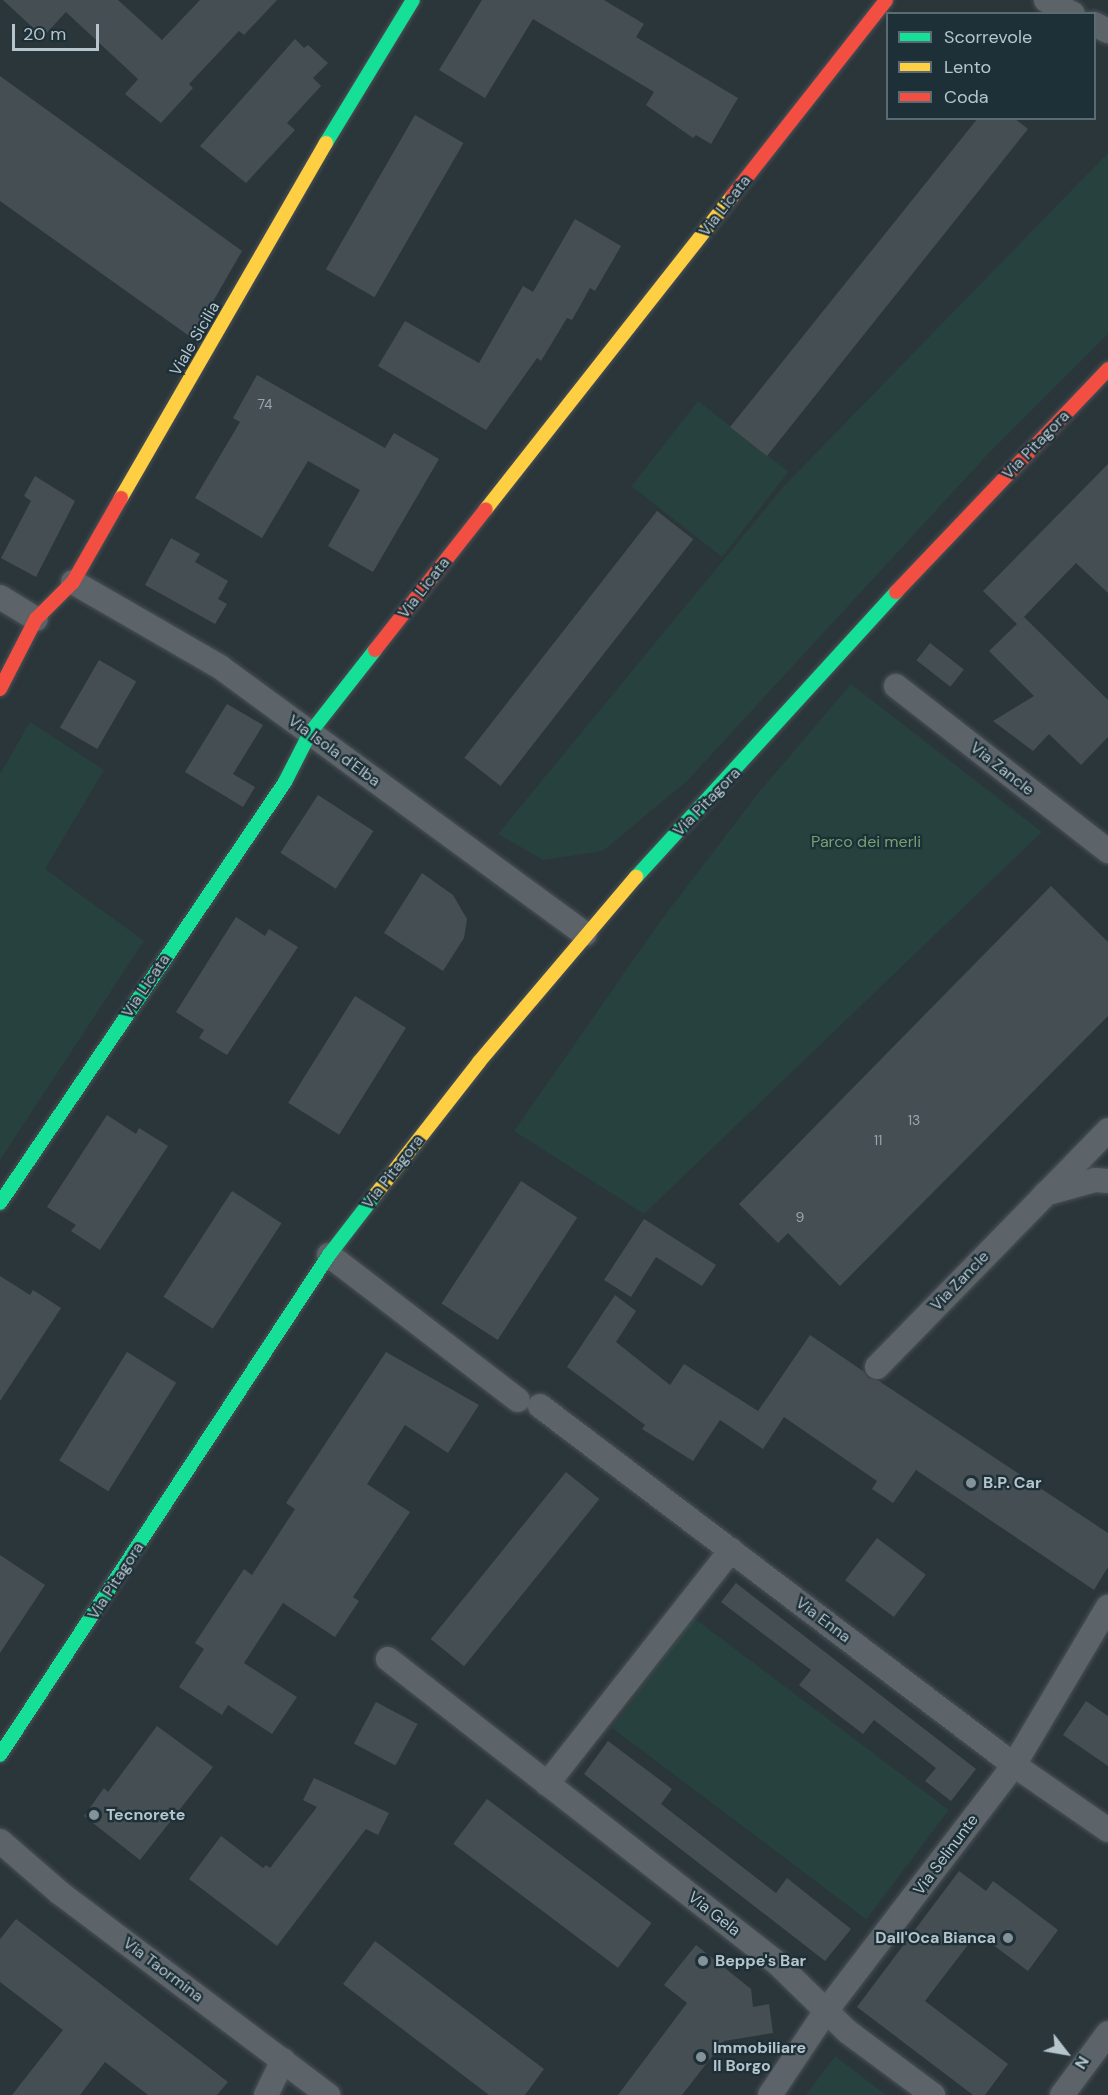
<!DOCTYPE html>
<style>
body{margin:0}
#map{position:relative;width:1108px;height:2095px;overflow:hidden;background:#2b363b;font-family:"DM Sans",sans-serif}
div>[style]{position:absolute}
.green>*{inset:0;background:#27413e;transform-origin:0 0}
.building>*{inset:0;background:#454e53;transform-origin:0 0}
.roads{filter:drop-shadow(0 0 2px #4a5155) drop-shadow(0 0 2px #4a5155)}
.street>*{height:24px;margin:-12px;padding:0 12px;transform-origin:12px;border-radius:12px;background:#5c6469}
.fast>*{height:14px;margin:-7px;padding:0 7px;transform-origin:7px;border-radius:7px;background:#16e098}
.slow>*{height:14px;margin:-7px;padding:0 7px;transform-origin:7px;border-radius:7px;background:#ffcf43}
.jam>*{height:14px;margin:-7px;padding:0 7px;transform-origin:7px;border-radius:7px;background:#f24e42}
.dots>*{width:16px;height:16px;translate:-50% -50%;box-sizing:border-box;border:3px solid #1d2f37;border-radius:50%}
span{translate:-50% -50%;white-space:nowrap;text-align:center;line-height:1.15;-webkit-text-stroke:4.5px #1d2f37;paint-order:stroke}
.number-label{font-size:14px;color:#9aa6ae}
.number-label span{-webkit-text-stroke-width:0}
.street-label{font-size:16px;color:#b6c4cc}
.park-label{font-size:16px;color:#73a372}
.poi-label{font-size:16px;color:#b6c4cc;font-weight:700}
.left{translate:0 -50%;text-align:left}
.right{translate:-100% -50%;text-align:right}
.legend{position:absolute;left:886px;top:12px;width:210px;height:108px;box-sizing:border-box;background:#1d2f37;border:2px solid #5a6b73;margin:0;padding:8px 10px;list-style:none;font-size:18px;color:#b6c4cc}
.legend li{display:flex;align-items:center;gap:12px;height:30px}
.legend b{width:30px;border:2px solid #5a6b73}
.north{position:absolute;left:1036px;top:2023px;width:60px;height:60px;-webkit-text-stroke:4px #1d2f37;paint-order:stroke;rotate:121deg;font-size:16px;font-weight:700;line-height:24px;text-align:center;color:#b6c4cc}
.north::after{content:'';display:block;margin:auto;width:21px;height:27px;background:#b6c4cc;clip-path:polygon(50% 0,100% 100%,50% 72%,0 100%)}
.scale{position:absolute;left:12px;top:24px;width:87px;height:27px;box-sizing:border-box;border:3px solid #b6c4cc;border-top:0;padding-left:8px;font-size:18px;line-height:21px;white-space:nowrap;color:#b6c4cc;-webkit-text-stroke:4px #1d2f37;paint-order:stroke}
</style>
<div id="map">
<div class="green">
<div style="clip-path:polygon(1108px 153px,1108px 334px,988px 454px,688px 780px,603px 851px,543px 860px,498px 834px,785px 485px)"></div>
<div style="left:698px;top:401px;width:115px;height:108px;rotate:38deg"></div>
<div style="clip-path:polygon(851px 684px,1042px 832px,644px 1214px,514px 1131px,659px 923px,759px 792px)"></div>
<div style="clip-path:polygon(30px 722px,104px 770px,45px 869px,144px 941px,0 1160px,0 774px)"></div>
<div style="left:694px;top:1618px;width:319px;height:137px;rotate:37deg"></div>
<div style="clip-path:polygon(835px 2056px,886px 2095px,806px 2095px)"></div>
</div>
<div class="building">
<div style="clip-path:polygon(3px 0,118px 0,162px 40px,200px 0,277px 0,244px 35px,239px 31px,189px 84px,193px 88px,161px 123px,125px 94px,138px 79px,66px 12px,43px 37px)"></div>
<div style="clip-path:polygon(482px 0,604px 0,644px 24px,636px 37px,738px 98px,711px 144px,696px 135px,693px 138px,646px 105px,654px 92px,533px 19px,485px 98px,439px 70px)"></div>
<div style="clip-path:polygon(295px 39px,304px 48px,308px 45px,328px 63px,313px 78px,321px 86px,287px 123px,295px 130px,246px 183px,200px 146px)"></div>
<div style="clip-path:polygon(0 76px,242px 251px,192px 338px,0 201px)"></div>
<div style="left:415px;top:115px;width:56px;height:178px;rotate:30deg"></div>
<div style="clip-path:polygon(978px 118px,1014px 118px,1028px 129px,767px 456px,730px 427px)"></div>
<div style="clip-path:polygon(575px 219px,621px 246px,595px 291px,590px 288px,572px 320px,567px 318px,541px 361px,537px 358px,486px 430px,378px 366px,405px 321px,479px 363px,523px 286px,533px 292px)"></div>
<div style="clip-path:polygon(257px 375px,385px 448px,394px 433px,439px 459px,373px 572px,328px 546px,360px 490px,308px 461px,262px 538px,195px 498px,240px 422px,233px 418px)"></div>
<div style="clip-path:polygon(1108px 464px,1108px 593px,1076px 563px,1020px 621px,1024px 617px,1108px 700px,1108px 737px,1081px 765px,1049px 734px,1033px 751px,993px 721px,1034px 696px,989px 651px,1017px 624px,983px 591px)"></div>
<div style="clip-path:polygon(35px 476px,75px 501px,36px 577px,1px 558px,31px 501px,24px 496px)"></div>
<div style="left:657px;top:511px;width:46px;height:313px;rotate:38deg"></div>
<div style="clip-path:polygon(171px 538px,200px 554px,195px 562px,228px 581px,218px 599px,227px 604px,215px 624px,145px 585px)"></div>
<div style="left:930px;top:643px;width:43px;height:22px;rotate:38deg"></div>
<div style="left:99px;top:660px;width:43px;height:78px;rotate:30deg"></div>
<div style="clip-path:polygon(227px 704px,263px 725px,233px 774px,255px 787px,243px 807px,185px 772px)"></div>
<div style="left:318px;top:795px;width:66px;height:69px;rotate:33deg"></div>
<div style="clip-path:polygon(422px 873px,453px 895px,467px 919px,464px 938px,443px 971px,384px 933px)"></div>
<div style="clip-path:polygon(1051px 886px,1108px 942px,1108px 1016px,840px 1286px,788px 1233px,778px 1243px,739px 1204px)"></div>
<div style="clip-path:polygon(236px 917px,265px 936px,269px 929px,298px 947px,227px 1055px,199px 1038px,204px 1030px,176px 1012px)"></div>
<div style="left:355px;top:996px;width:60px;height:126px;rotate:32deg"></div>
<div style="clip-path:polygon(107px 1115px,136px 1134px,139px 1128px,168px 1146px,100px 1250px,71px 1231px,76px 1225px,47px 1207px)"></div>
<div style="left:521px;top:1181px;width:67px;height:146px;rotate:33deg"></div>
<div style="left:232px;top:1191px;width:59px;height:126px;rotate:33deg"></div>
<div style="clip-path:polygon(644px 1219px,716px 1265px,702px 1286px,656px 1257px,631px 1297px,604px 1280px)"></div>
<div style="clip-path:polygon(0 1276px,30px 1295px,33px 1290px,61px 1308px,0 1401px)"></div>
<div style="clip-path:polygon(615px 1295px,636px 1311px,616px 1342px,670px 1385px,684px 1364px,758px 1411px,810px 1335px,863px 1371px,868px 1378px,879px 1381px,1108px 1533px,1108px 1567px,1094px 1590px,916px 1470px,893px 1503px,872px 1489px,877px 1481px,784px 1417px,763px 1449px,720px 1420px,693px 1461px,642px 1429px,645px 1425px,567px 1367px)"></div>
<div style="left:127px;top:1352px;width:58px;height:128px;rotate:32deg"></div>
<div style="clip-path:polygon(386px 1352px,479px 1405px,448px 1453px,405px 1425px,367px 1484px,410px 1512px,353px 1597px,359px 1601px,335px 1637px,283px 1603px,244px 1663px,297px 1697px,272px 1734px,228px 1705px,222px 1715px,179px 1687px,204px 1649px,195px 1643px,244px 1569px,252px 1575px,295px 1509px,286px 1503px)"></div>
<div style="left:566px;top:1472px;width:43px;height:215px;rotate:39deg"></div>
<div style="left:877px;top:1538px;width:61px;height:53px;rotate:37deg"></div>
<div style="clip-path:polygon(0 1555px,45px 1585px,0 1653px)"></div>
<div style="clip-path:polygon(736px 1583px,976px 1769px,951px 1801px,925px 1781px,936px 1768px,874px 1720px,863px 1734px,799px 1685px,811px 1670px,721px 1602px)"></div>
<div style="clip-path:polygon(1086px 1701px,1108px 1716px,1108px 1766px,1063px 1735px)"></div>
<div style="left:376px;top:1702px;width:47px;height:47px;rotate:28deg"></div>
<div style="clip-path:polygon(157px 1726px,213px 1767px,140px 1860px,84px 1816px,104px 1788px,108px 1792px)"></div>
<div style="clip-path:polygon(608px 1741px,672px 1789px,661px 1804px,776px 1893px,787px 1878px,851px 1929px,825px 1961px,584px 1774px)"></div>
<div style="clip-path:polygon(314px 1778px,389px 1813px,378px 1835px,366px 1829px,277px 1946px,189px 1879px,221px 1836px,263px 1868px,266px 1865px,270px 1868px,317px 1807px,303px 1800px)"></div>
<div style="left:487px;top:1799px;width:206px;height:56px;rotate:37deg"></div>
<div style="clip-path:polygon(959px 1871px,986px 1891px,993px 1881px,1058px 1930px,1028px 1971px,977px 1933px,925px 2001px,1008px 2064px,985px 2095px,973px 2095px,857px 2007px)"></div>
<div style="clip-path:polygon(16px 1919px,228px 2082px,217px 2095px,148px 2095px,105px 2062px,80px 2095px,12px 2095px,63px 2030px,0 1982px,0 1939px)"></div>
<div style="clip-path:polygon(375px 1941px,544px 2069px,525px 2095px,489px 2095px,343px 1984px)"></div>
<div style="clip-path:polygon(696px 1945px,751px 1989px,753px 2007px,769px 2004px,773px 2033px,724px 2041px,682px 2095px,618px 2095px,687px 2003px,664px 1985px)"></div>
</div>
<div class="roads">
<div class="street">
<div style="left:1046px;top:0;width:30px;rotate:27deg"></div>
<div style="left:1094px;top:24px;width:16px;rotate:27deg"></div>
<div style="left:73px;top:582px;width:170px;rotate:30deg"></div>
<div style="left:220px;top:667px;width:452px;rotate:36.2deg"></div>
<div style="left:0;top:597px;width:42px;rotate:31.4deg"></div>
<div style="left:896px;top:686px;width:269px;rotate:37.9deg"></div>
<div style="left:1045px;top:1194px;width:52px;rotate:-15.6deg"></div>
<div style="left:1095px;top:1180px;width:13px;rotate:4deg"></div>
<div style="left:329px;top:1255px;width:238px;rotate:37.5deg"></div>
<div style="left:877px;top:1367px;width:331px;rotate:-45.7deg"></div>
<div style="left:540px;top:1406px;width:595px;rotate:37.14deg"></div>
<div style="left:1014px;top:1765px;width:114px;rotate:34.7deg"></div>
<div style="left:388px;top:1659px;width:497px;rotate:38deg"></div>
<div style="left:779px;top:1965px;width:96px;rotate:44.2deg"></div>
<div style="left:848px;top:2032px;width:106px;rotate:36.5deg"></div>
<div style="left:547px;top:1784px;width:298px;rotate:-51.8deg"></div>
<div style="left:0;top:1841px;width:79px;rotate:40.9deg"></div>
<div style="left:60px;top:1893px;width:336px;rotate:37deg"></div>
<div style="left:266px;top:2095px;width:39px;rotate:-64deg"></div>
<div style="left:770px;top:2095px;width:101px;rotate:-56.3deg"></div>
<div style="left:826px;top:2011px;width:310px;rotate:-52.6deg"></div>
<div style="left:1014px;top:1765px;width:184px;rotate:-59.3deg"></div>
<div style="left:1062px;top:2095px;width:77px;rotate:-53.4deg"></div>
</div>
<div class="fast">
<div style="left:326px;top:143px;width:167px;rotate:-58.7deg"></div>
<div style="left:636px;top:877px;width:386px;rotate:-47.6deg"></div>
<div style="left:0;top:1203px;width:508px;rotate:-55.9deg"></div>
<div style="left:285px;top:782px;width:55px;rotate:-63deg"></div>
<div style="left:310px;top:733px;width:105px;rotate:-51.9deg"></div>
<div style="left:0;top:1755px;width:599px;rotate:-56.66deg"></div>
<div style="left:329px;top:1255px;width:77px;rotate:-52.4deg"></div>
</div>
<div class="slow">
<div style="left:121px;top:498px;width:410px;rotate:-60deg"></div>
<div style="left:486px;top:509px;width:398px;rotate:-51.8deg"></div>
<div style="left:376px;top:1194px;width:167px;rotate:-52deg"></div>
<div style="left:479px;top:1062px;width:243px;rotate:-49.7deg"></div>
</div>
<div class="jam">
<div style="left:732px;top:196px;width:249px;rotate:-51.8deg"></div>
<div style="left:896px;top:592px;width:308px;rotate:-46.4deg"></div>
<div style="left:375px;top:650px;width:179px;rotate:-51.8deg"></div>
<div style="left:0;top:689px;width:79px;rotate:-62.8deg"></div>
<div style="left:36px;top:619px;width:52px;rotate:-45deg"></div>
<div style="left:73px;top:582px;width:97px;rotate:-60.3deg"></div>
</div>
</div>
<div class="dots">
<div style="left:971px;top:1483px;background:#859299"></div>
<div style="left:94px;top:1815px;background:#859299"></div>
<div style="left:1008px;top:1938px;background:#859299"></div>
<div style="left:703px;top:1961px;background:#859299"></div>
<div style="left:701px;top:2057px;background:#859299"></div>
</div>
<div class="number-label">
<span style="left:265px;top:404px">74</span>
<span style="left:914px;top:1120px">13</span>
<span style="left:878px;top:1140px">11</span>
<span style="left:800px;top:1217px">9</span>
</div>
<div class="street-label">
<span style="left:725px;top:206px;rotate:-52deg">Via Licata</span>
<span style="left:195px;top:339px;rotate:-60deg">Viale Sicilia</span>
<span style="left:1036px;top:445px;rotate:-46deg">Via Pitagora</span>
<span style="left:424px;top:588px;rotate:-52deg">Via Licata</span>
<span style="left:334px;top:751px;rotate:36deg">Via Isola d'Elba</span>
<span style="left:1002px;top:769px;rotate:38deg">Via Zancle</span>
<span style="left:707px;top:802px;rotate:-46deg">Via Pitagora</span>
<span style="left:146px;top:986px;rotate:-56deg">Via Licata</span>
<span style="left:393px;top:1172px;rotate:-52deg">Via Pitagora</span>
<span style="left:960px;top:1281px;rotate:-46deg">Via Zancle</span>
<span style="left:116px;top:1581px;rotate:-57deg">Via Pitagora</span>
<span style="left:823px;top:1620px;rotate:37deg">Via Enna</span>
<span style="left:946px;top:1855px;rotate:-53deg">Via Selinunte</span>
<span style="left:714px;top:1914px;rotate:38deg">Via Gela</span>
<span style="left:163px;top:1970px;rotate:37deg">Via Taormina</span>
</div>
<div class="park-label">
<span style="left:866px;top:842px">Parco dei merli</span>
</div>
<div class="poi-label">
<span class="left" style="left:983px;top:1483px">B.P. Car</span>
<span class="left" style="left:106px;top:1815px">Tecnorete</span>
<span class="right" style="left:996px;top:1938px">Dall'Oca Bianca</span>
<span class="left" style="left:715px;top:1961px">Beppe's Bar</span>
<span class="left" style="left:713px;top:2057px">Immobiliare<br>Il Borgo</span>
</div>
<ul class="legend">
<li><b style="height:8px;background:#16e098"></b>Scorrevole</li>
<li><b style="height:8px;background:#ffcf43"></b>Lento</li>
<li><b style="height:8px;background:#f24e42"></b>Coda</li>
</ul>
<div class="north">N</div>
<div class="scale">20 m</div>
</div>
